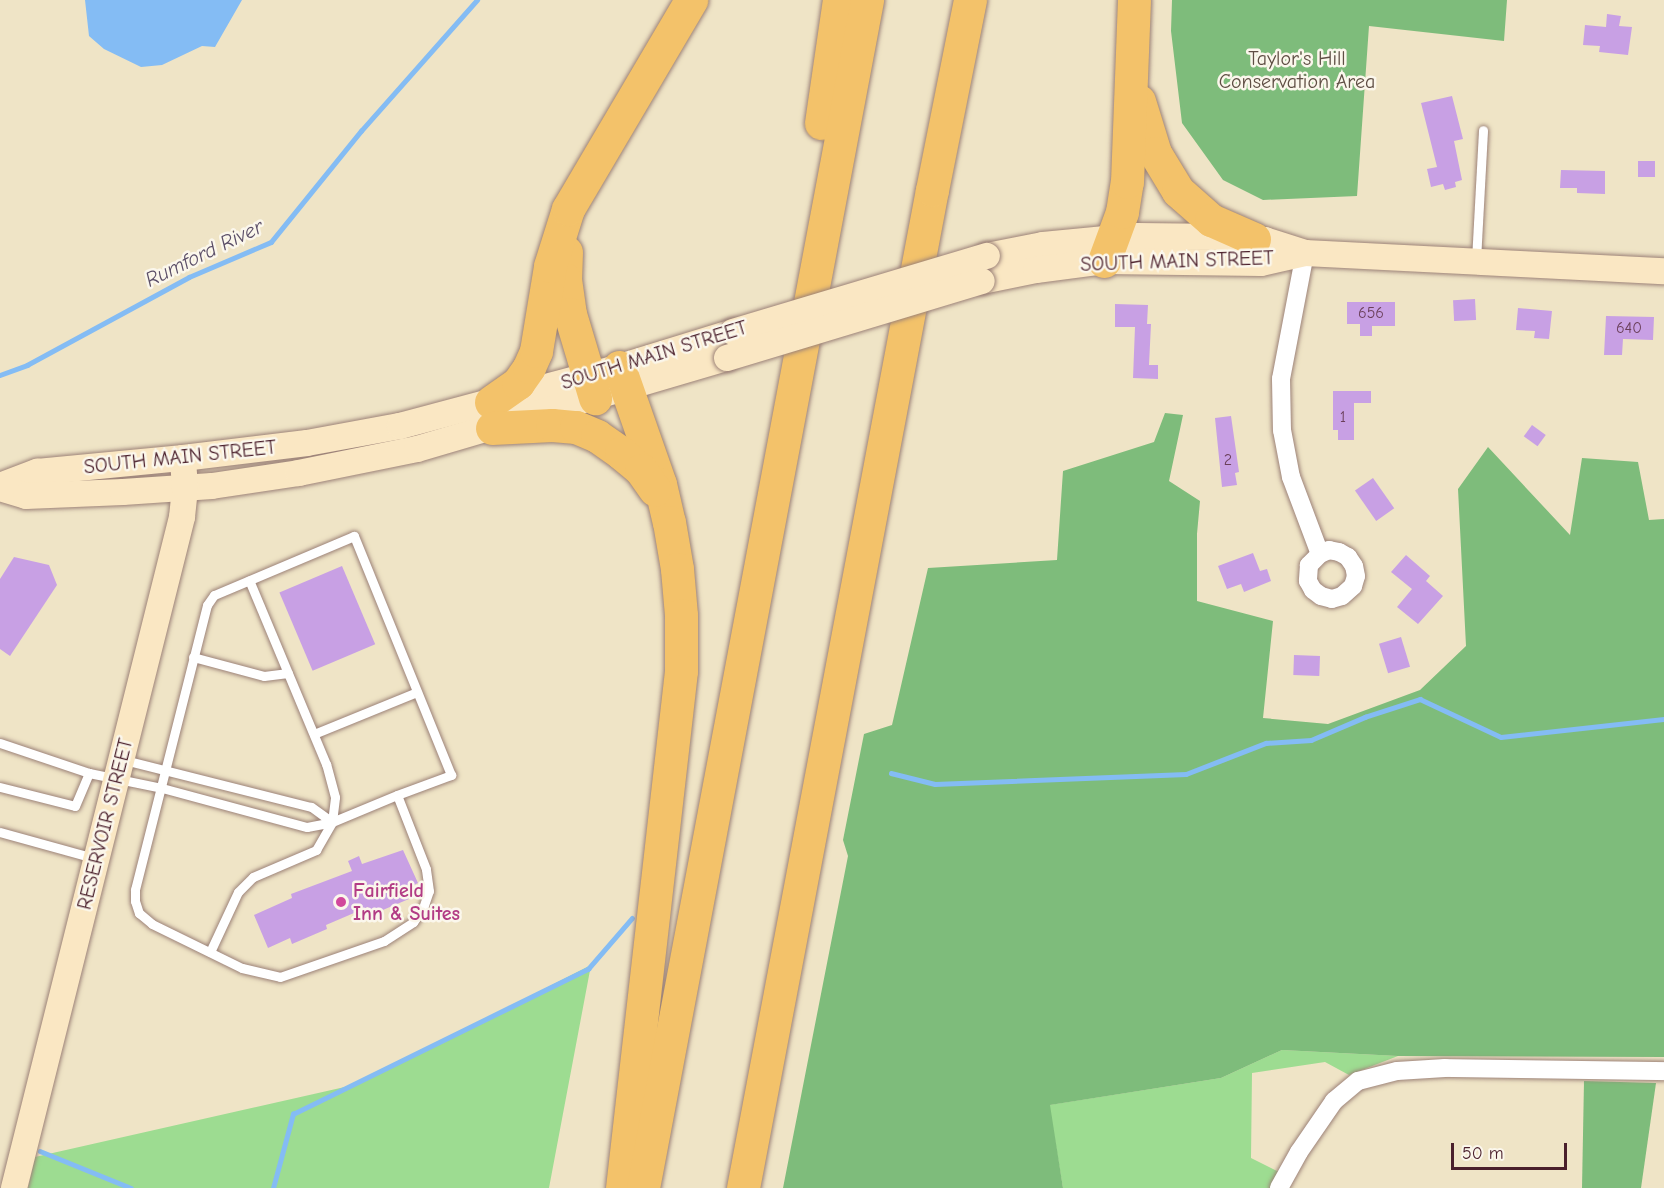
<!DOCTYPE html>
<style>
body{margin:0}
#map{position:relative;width:1664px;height:1188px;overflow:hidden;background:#efe4c6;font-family:"Comic Neue",sans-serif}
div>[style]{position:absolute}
.green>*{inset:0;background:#9ddc91}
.forest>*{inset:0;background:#7ebc7b}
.water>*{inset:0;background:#84bcf4}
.stream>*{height:4.5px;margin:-2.25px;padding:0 2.25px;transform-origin:2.25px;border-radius:2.25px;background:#84bcf4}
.building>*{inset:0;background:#c8a0e4;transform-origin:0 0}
.roads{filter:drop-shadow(0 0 2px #9c8278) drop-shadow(0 0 2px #9c8278)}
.lane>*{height:9px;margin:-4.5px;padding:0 4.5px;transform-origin:4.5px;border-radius:4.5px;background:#fff}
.street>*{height:18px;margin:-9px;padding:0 9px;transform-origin:9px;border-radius:9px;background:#fff}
.secondary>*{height:26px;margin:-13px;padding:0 13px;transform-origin:13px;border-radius:13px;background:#fae7c3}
.highway>*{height:33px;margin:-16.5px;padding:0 16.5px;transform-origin:16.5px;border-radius:16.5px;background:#f3c26a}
.bridges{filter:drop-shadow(0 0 2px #9c8278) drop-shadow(0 0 2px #9c8278)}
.secondary-bridge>*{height:26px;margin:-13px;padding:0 13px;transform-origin:13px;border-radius:13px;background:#fae7c3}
.dots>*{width:16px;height:16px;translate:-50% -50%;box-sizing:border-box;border:3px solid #fbf7ec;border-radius:50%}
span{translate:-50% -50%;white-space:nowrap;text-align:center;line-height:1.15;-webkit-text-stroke:5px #fbf7ec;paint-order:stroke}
.number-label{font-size:16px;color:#6a3f59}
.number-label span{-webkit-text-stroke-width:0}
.park-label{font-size:20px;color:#5f4e44}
.street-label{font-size:20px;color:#4a1f2b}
.hotel-label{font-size:20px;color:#b23c85;font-weight:700}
.left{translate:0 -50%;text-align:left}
.water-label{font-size:21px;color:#5b4e67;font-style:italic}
.scale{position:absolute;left:1451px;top:1143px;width:116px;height:27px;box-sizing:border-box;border:3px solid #4a1f2b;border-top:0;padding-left:8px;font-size:18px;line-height:21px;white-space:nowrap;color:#4a1f2b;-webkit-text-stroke:4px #fbf7ec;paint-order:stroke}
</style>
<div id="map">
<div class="green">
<div style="clip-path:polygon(591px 965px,549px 1188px,28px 1188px,35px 1157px,358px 1084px)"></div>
<div style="clip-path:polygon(1282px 1050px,1398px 1056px,1349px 1075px,1325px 1062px,1252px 1073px,1251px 1158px,1281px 1173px,1273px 1188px,1063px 1188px,1049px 1105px,1221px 1078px)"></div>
</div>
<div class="forest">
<div style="clip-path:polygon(1172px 0,1507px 0,1504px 41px,1369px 26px,1357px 196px,1263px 200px,1223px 180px,1182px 123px,1171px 31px)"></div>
<div style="clip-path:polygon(1165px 413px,1183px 415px,1169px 481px,1200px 501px,1197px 534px,1197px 601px,1273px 621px,1263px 718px,1328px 724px,1420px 690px,1466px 646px,1458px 489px,1488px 447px,1570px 535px,1582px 458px,1638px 462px,1649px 520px,1664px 519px,1664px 1057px,1398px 1056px,1282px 1050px,1221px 1078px,1050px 1105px,1063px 1188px,783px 1188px,848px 856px,843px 840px,864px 734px,892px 725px,928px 568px,1057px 560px,1063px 471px,1154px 442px)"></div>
<div style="clip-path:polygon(1584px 1081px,1656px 1083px,1641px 1188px,1582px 1188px)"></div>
</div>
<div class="water">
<div style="clip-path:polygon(85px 0,242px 0,215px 47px,202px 46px,162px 65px,141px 67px,104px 49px,89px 36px)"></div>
</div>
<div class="stream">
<div style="left:0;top:375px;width:29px;rotate:-20deg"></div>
<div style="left:27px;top:365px;width:184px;rotate:-28.5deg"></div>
<div style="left:189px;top:277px;width:89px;rotate:-23.1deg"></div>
<div style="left:271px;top:242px;width:143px;rotate:-51deg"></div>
<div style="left:361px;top:131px;width:175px;rotate:-48.5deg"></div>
<div style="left:891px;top:773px;width:45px;rotate:14deg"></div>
<div style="left:935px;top:784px;width:251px;rotate:-2.3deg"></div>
<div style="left:1186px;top:774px;width:86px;rotate:-21.2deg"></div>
<div style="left:1266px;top:743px;width:45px;rotate:-3.8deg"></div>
<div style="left:1311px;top:740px;width:59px;rotate:-23.1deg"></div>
<div style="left:1365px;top:717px;width:58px;rotate:-18.1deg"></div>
<div style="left:1420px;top:699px;width:89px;rotate:25.1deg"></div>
<div style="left:1501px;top:737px;width:164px;rotate:-6.3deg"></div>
<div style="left:40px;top:1151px;width:98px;rotate:22.1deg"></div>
<div style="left:273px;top:1188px;width:77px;rotate:-74.9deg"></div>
<div style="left:293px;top:1114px;width:329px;rotate:-26.2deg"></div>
<div style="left:588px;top:969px;width:67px;rotate:-49.2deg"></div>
</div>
<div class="building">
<div style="clip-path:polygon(1607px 14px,1621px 16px,1619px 26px,1632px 27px,1628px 55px,1599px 52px,1600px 46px,1583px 45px,1585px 25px,1606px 27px)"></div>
<div style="clip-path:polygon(1452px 96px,1463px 139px,1454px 141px,1462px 180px,1455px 182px,1456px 187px,1445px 190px,1443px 184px,1431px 187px,1427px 169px,1437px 167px,1421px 103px)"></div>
<div style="left:1638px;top:161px;width:17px;height:16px"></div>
<div style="clip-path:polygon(1561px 170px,1605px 171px,1605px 194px,1577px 193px,1577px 188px,1560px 188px)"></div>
<div style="left:1475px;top:299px;width:21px;height:22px;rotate:87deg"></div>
<div style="clip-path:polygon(1347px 302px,1395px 302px,1395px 326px,1372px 326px,1372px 336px,1360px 336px,1360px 324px,1347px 324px)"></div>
<div style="clip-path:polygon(1115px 304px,1148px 305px,1147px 324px,1151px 324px,1149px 365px,1158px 365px,1158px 379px,1133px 378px,1135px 327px,1115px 327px)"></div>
<div style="clip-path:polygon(1518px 308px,1552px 311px,1549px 339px,1534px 338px,1535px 331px,1516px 330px)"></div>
<div style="clip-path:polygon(1606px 316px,1654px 317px,1653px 340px,1623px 339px,1622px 355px,1604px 355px)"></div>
<div style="clip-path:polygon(1333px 391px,1371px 391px,1371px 403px,1354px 403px,1354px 440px,1338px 440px,1338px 430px,1333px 430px)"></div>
<div style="clip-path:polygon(1231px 416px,1239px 472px,1235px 473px,1237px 485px,1222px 487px,1215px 418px)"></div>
<div style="left:1532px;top:425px;width:17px;height:14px;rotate:36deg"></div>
<div style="left:1373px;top:478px;width:37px;height:22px;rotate:55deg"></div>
<div style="clip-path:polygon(1253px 553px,1260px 571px,1267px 569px,1271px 581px,1244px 592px,1241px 584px,1227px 589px,1218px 566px)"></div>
<div style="clip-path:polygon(1406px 555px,1430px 576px,1426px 581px,1443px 596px,1418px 624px,1397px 607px,1412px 589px,1391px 572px)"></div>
<div style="clip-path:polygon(14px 557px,49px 565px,57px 585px,10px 656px,0 649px,0 579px)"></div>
<div style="left:342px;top:566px;width:85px;height:68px;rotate:67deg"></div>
<div style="left:1401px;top:637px;width:31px;height:23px;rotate:73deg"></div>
<div style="left:1294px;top:655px;width:26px;height:20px;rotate:2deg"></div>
<div style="clip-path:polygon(403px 850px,418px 883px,412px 886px,416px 896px,371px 915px,368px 907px,326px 925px,327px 929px,292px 944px,290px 938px,268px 948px,254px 915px,292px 898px,291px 894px,352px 871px,348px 861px,359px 856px,362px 864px)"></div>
</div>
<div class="roads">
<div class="lane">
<div style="left:1476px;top:260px;width:130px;rotate:-86.9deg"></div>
<div style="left:193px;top:657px;width:73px;rotate:15deg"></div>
<div style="left:264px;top:676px;width:24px;rotate:-7deg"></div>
<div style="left:314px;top:734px;width:111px;rotate:-22.2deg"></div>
<div style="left:0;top:743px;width:94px;rotate:18.6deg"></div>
<div style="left:0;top:787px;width:77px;rotate:14.2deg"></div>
<div style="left:75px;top:806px;width:36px;rotate:-67deg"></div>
<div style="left:89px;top:773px;width:75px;rotate:11.6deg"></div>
<div style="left:162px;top:788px;width:150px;rotate:15.1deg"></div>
<div style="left:307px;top:827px;width:25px;rotate:-11deg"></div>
<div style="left:332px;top:822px;width:26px;rotate:-144deg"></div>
<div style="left:311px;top:807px;width:193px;rotate:-165.9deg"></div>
<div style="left:332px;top:822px;width:70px;rotate:-22.6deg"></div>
<div style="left:397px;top:795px;width:58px;rotate:-20.3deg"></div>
<div style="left:451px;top:775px;width:258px;rotate:-112.1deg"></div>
<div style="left:354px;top:536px;width:152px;rotate:157.1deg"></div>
<div style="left:214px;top:595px;width:12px;rotate:125deg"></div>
<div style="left:207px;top:605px;width:294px;rotate:104.2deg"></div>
<div style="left:135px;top:890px;width:11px;rotate:90deg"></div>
<div style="left:135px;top:901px;width:13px;rotate:72deg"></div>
<div style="left:139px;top:913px;width:17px;rotate:40deg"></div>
<div style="left:152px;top:924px;width:100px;rotate:26.1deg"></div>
<div style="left:242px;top:968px;width:39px;rotate:13deg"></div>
<div style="left:280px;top:977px;width:110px;rotate:-19.1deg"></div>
<div style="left:384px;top:941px;width:35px;rotate:-33deg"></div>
<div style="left:413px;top:922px;width:17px;rotate:-54deg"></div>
<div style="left:423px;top:908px;width:18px;rotate:-71deg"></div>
<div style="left:429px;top:891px;width:22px;rotate:-98deg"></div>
<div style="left:426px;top:869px;width:79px;rotate:-111.4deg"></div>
<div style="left:0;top:832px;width:98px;rotate:15.5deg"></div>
<div style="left:210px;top:952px;width:66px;rotate:-65deg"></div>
<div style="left:238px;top:892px;width:21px;rotate:-45deg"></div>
<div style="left:253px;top:877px;width:69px;rotate:-23.2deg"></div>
<div style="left:316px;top:850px;width:32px;rotate:-60deg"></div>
<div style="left:332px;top:822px;width:25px;rotate:-83deg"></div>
<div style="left:335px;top:797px;width:34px;rotate:-105deg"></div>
<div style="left:326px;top:764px;width:199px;rotate:-112.7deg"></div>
</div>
<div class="street">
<div style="left:1305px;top:253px;width:128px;rotate:100.8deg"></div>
<div style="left:1281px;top:379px;width:51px;rotate:88.9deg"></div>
<div style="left:1282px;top:430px;width:48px;rotate:79.2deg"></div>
<div style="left:1291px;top:477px;width:82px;rotate:69.4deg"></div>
<div style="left:1320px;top:554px;width:16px;rotate:135deg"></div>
<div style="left:1309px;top:565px;width:16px;rotate:94deg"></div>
<div style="left:1308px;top:581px;width:10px;rotate:61deg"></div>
<div style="left:1313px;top:590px;width:10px;rotate:37deg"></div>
<div style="left:1321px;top:596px;width:11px;rotate:15deg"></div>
<div style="left:1332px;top:599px;width:10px;rotate:-17deg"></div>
<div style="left:1342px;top:596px;width:15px;rotate:-42deg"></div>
<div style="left:1353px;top:586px;width:10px;rotate:-73deg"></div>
<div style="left:1356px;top:576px;width:10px;rotate:-101deg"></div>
<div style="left:1354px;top:566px;width:11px;rotate:-124deg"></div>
<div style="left:1348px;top:557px;width:10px;rotate:-151deg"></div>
<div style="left:1339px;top:552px;width:10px;rotate:-169deg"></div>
<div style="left:1329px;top:550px;width:10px;rotate:156deg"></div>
<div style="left:1279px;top:1188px;width:41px;rotate:-60.9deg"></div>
<div style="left:1299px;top:1152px;width:62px;rotate:-55.5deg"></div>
<div style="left:1334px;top:1101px;width:31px;rotate:-40deg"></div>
<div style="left:1358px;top:1081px;width:40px;rotate:-14.4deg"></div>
<div style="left:1397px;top:1071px;width:48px;rotate:-3.6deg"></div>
<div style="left:1445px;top:1068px;width:219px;rotate:0.8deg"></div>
</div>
<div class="secondary">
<div style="left:987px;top:256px;width:57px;rotate:-11.1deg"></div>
<div style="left:1043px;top:245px;width:94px;rotate:-5.5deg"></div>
<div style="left:1137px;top:236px;width:87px;rotate:0.7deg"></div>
<div style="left:1224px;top:237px;width:41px;rotate:4.2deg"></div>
<div style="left:1265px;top:240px;width:42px;rotate:18deg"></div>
<div style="left:1305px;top:253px;width:359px;rotate:2.9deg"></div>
<div style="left:982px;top:281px;width:55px;rotate:-11.5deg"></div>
<div style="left:1036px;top:270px;width:69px;rotate:-7.5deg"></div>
<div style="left:1104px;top:261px;width:157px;rotate:0.7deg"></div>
<div style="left:1261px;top:263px;width:45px;rotate:-12.8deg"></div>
<div style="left:0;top:486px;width:40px;rotate:-21deg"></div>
<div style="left:37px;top:472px;width:147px;rotate:-5.5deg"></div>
<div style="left:183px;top:458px;width:125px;rotate:-6.9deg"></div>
<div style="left:307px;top:443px;width:95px;rotate:-10.4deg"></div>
<div style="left:400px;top:426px;width:220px;rotate:-15deg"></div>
<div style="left:613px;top:369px;width:126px;rotate:-17.1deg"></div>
<div style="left:0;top:488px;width:27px;rotate:17deg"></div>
<div style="left:26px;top:496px;width:97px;rotate:-2.4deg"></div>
<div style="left:123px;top:492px;width:89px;rotate:-3.9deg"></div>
<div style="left:212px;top:486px;width:88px;rotate:-8.5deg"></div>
<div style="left:299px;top:473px;width:120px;rotate:-11.5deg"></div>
<div style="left:417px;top:449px;width:323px;rotate:-16.4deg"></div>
<div style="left:14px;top:1188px;width:692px;rotate:-75.94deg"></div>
<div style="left:182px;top:517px;width:29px;rotate:-84deg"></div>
<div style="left:185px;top:488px;width:30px;rotate:-94deg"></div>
</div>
<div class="highway">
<div style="left:1139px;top:101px;width:54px;rotate:72.9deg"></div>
<div style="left:1155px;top:153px;width:44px;rotate:58.8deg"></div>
<div style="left:1178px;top:191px;width:44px;rotate:41.3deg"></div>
<div style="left:1211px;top:220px;width:47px;rotate:23.8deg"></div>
<div style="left:821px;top:123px;width:124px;rotate:-81.7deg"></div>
<div style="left:566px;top:252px;width:27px;rotate:92deg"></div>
<div style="left:565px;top:279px;width:35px;rotate:82deg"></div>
<div style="left:570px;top:314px;width:88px;rotate:73.4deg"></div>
<div style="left:1104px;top:261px;width:52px;rotate:-69.8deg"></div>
<div style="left:1122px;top:212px;width:30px;rotate:-81deg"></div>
<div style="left:1127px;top:182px;width:182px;rotate:-87.8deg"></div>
<div style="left:619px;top:367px;width:124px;rotate:70.7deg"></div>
<div style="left:660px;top:484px;width:39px;rotate:77deg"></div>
<div style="left:669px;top:522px;width:48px;rotate:80.3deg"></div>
<div style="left:677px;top:569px;width:46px;rotate:85deg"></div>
<div style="left:681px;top:615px;width:56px;rotate:90deg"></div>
<div style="left:681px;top:671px;width:520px;rotate:96.51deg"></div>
<div style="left:491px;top:402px;width:33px;rotate:-35deg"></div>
<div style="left:518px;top:383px;width:19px;rotate:-55deg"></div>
<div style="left:529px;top:367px;width:17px;rotate:-66deg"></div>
<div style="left:536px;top:351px;width:86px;rotate:-80.6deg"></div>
<div style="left:550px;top:266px;width:60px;rotate:-72.5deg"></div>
<div style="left:568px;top:209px;width:243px;rotate:-59.5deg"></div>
<div style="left:492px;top:428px;width:60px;rotate:-2.9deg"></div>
<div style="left:552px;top:425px;width:24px;rotate:5deg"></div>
<div style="left:576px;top:427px;width:23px;rotate:23deg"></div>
<div style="left:597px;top:436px;width:29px;rotate:35deg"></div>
<div style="left:621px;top:453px;width:26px;rotate:40deg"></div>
<div style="left:641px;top:470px;width:24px;rotate:55deg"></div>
<div style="left:643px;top:1188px;width:1209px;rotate:-79.32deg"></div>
<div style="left:743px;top:1188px;width:1016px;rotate:-79.28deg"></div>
<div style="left:932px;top:190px;width:194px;rotate:-78.7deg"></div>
</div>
</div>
<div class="bridges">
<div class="secondary-bridge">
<div style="left:733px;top:332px;width:265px;rotate:-16.7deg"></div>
<div style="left:727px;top:358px;width:266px;rotate:-16.8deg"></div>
</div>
</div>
<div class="dots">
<div style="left:341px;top:902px;background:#d1479c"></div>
</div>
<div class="number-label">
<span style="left:1371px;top:313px">656</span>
<span style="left:1629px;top:328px">640</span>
<span style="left:1343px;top:417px">1</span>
<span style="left:1228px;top:460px">2</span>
</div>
<div class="park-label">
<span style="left:1297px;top:70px">Taylor's Hill<br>Conservation Area</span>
</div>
<div class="street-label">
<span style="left:1177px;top:261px;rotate:-2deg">SOUTH MAIN STREET</span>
<span style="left:654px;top:355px;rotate:-17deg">SOUTH MAIN STREET</span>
<span style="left:180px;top:457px;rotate:-6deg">SOUTH MAIN STREET</span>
<span style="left:105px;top:824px;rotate:-76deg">RESERVOIR STREET</span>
</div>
<div class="hotel-label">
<span class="left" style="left:353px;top:902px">Fairfield<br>Inn &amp; Suites</span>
</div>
<div class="water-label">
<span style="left:204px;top:253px;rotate:-26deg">Rumford River</span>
</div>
<div class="scale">50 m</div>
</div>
